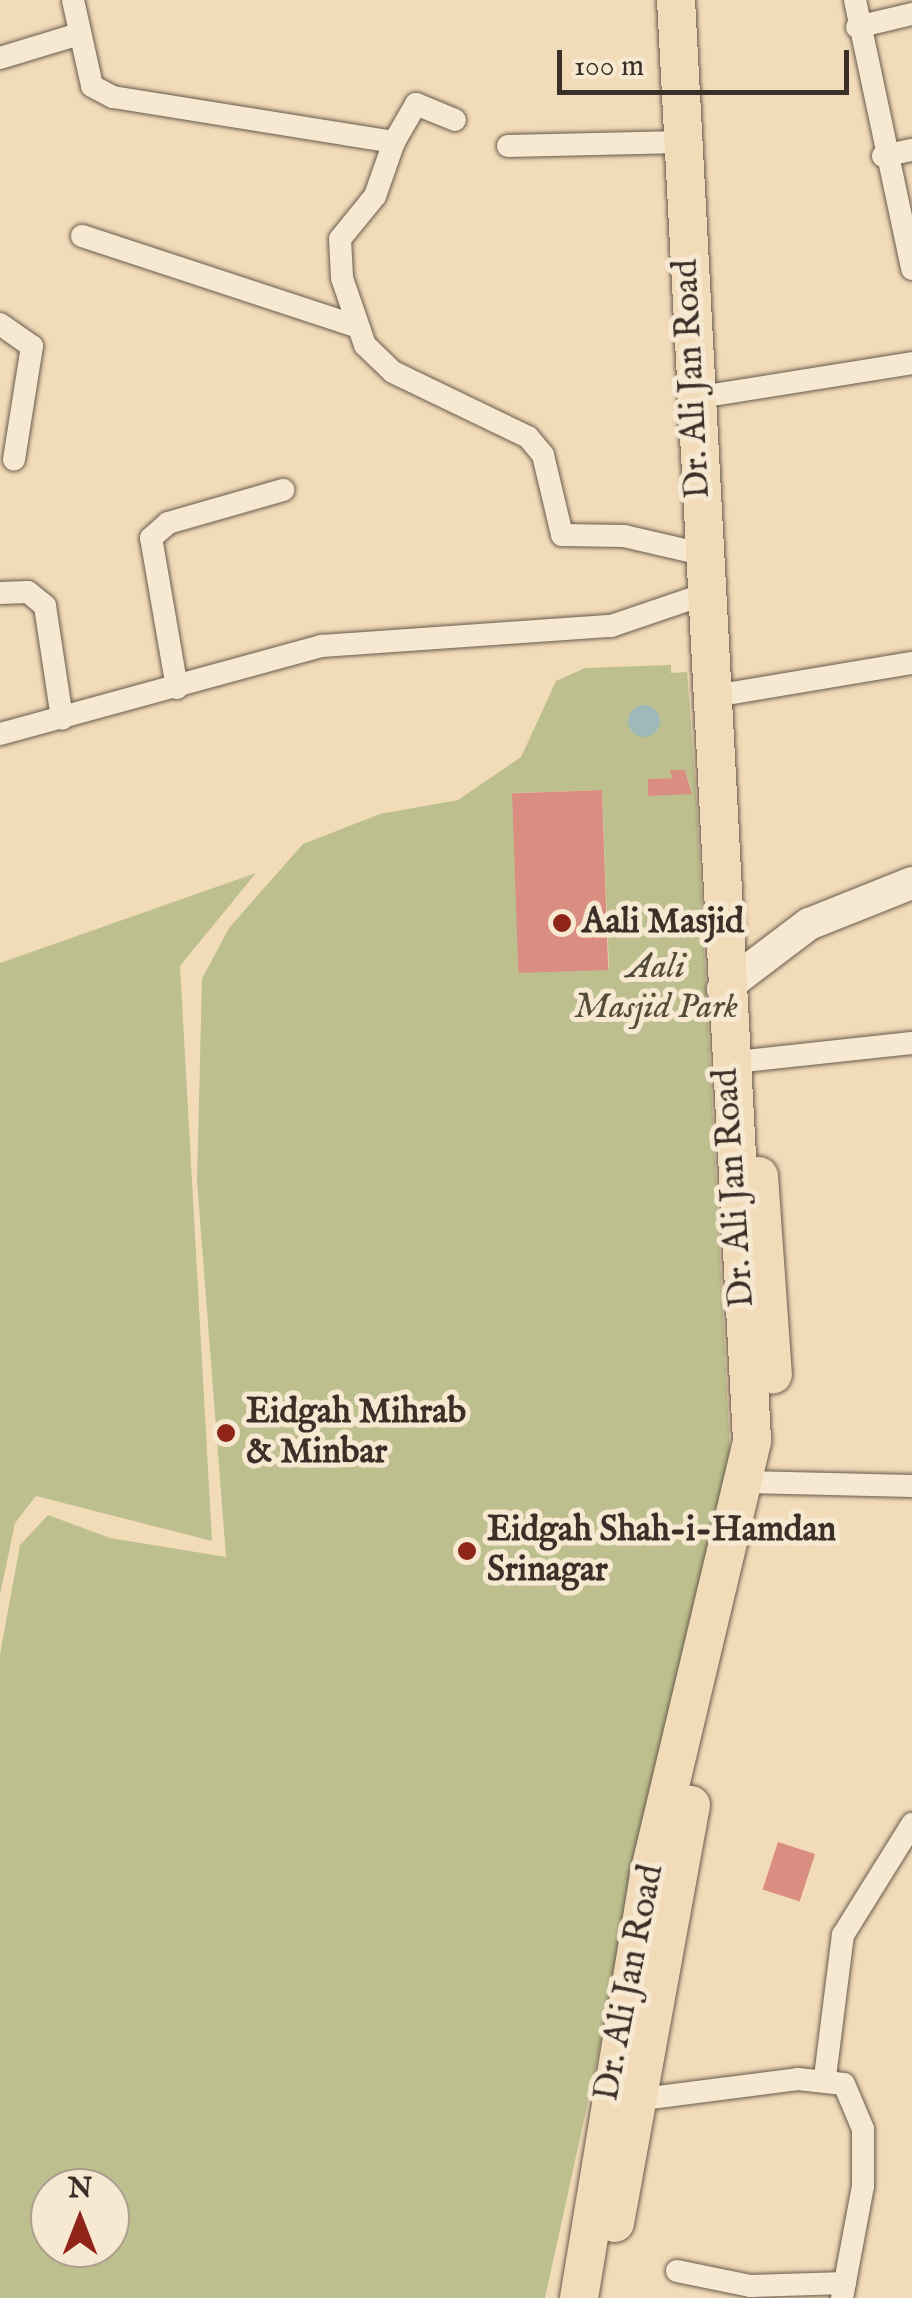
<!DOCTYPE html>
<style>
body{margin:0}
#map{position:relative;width:912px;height:2298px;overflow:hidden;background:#f2dbb9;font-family:"IM FELL English",serif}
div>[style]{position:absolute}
.green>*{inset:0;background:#bdc08e}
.water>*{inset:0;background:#9eb9b8}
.round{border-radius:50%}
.building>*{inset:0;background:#da8e81;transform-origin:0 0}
.roads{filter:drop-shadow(0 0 2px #685b4c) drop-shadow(0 0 2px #685b4c)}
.street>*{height:22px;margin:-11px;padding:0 11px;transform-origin:11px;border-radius:11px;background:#f7e8d2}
.secondary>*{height:32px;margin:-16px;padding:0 16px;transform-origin:16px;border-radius:16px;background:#f7e8d2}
.primary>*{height:38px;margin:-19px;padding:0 19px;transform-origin:19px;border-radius:19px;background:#f2dbb9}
.dots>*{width:28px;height:28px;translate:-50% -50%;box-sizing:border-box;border:5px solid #f7e8d2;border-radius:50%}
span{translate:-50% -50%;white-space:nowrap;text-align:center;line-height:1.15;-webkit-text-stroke:10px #f7e8d2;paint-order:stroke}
.street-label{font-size:35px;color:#3a3028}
.poi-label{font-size:35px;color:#3a3028;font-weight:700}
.left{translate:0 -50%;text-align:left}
.park-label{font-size:35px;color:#544d3c;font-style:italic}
.north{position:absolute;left:30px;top:2168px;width:100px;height:100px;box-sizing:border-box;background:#f7e8d2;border:2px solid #ab9e8e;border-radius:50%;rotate:0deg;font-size:28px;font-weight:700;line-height:40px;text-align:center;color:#3a3028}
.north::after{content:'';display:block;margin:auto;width:35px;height:45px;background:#8f2418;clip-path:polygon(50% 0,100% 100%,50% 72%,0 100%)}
.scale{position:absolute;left:557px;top:50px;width:292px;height:45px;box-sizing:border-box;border:5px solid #3a3028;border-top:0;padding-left:12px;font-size:30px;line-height:35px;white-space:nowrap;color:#3a3028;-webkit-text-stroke:8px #f7e8d2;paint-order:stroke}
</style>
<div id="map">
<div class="green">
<div style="clip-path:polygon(evenodd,671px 665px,671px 673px,687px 672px,696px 793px,730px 1453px,545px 2298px,0 2298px,0 1654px,20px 1545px,48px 1515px,110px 1538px,226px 1557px,197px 1181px,202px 979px,229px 928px,303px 844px,380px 814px,458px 800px,521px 757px,556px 681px,585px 668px,671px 665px,671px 770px,685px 770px,692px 793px,649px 795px,648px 779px,672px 778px,671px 770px,671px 665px,602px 790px,609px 970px,513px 793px,602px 790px,671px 665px,50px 2188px,110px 2188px,110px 2248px,50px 2248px,50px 2188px)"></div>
<div style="clip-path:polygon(256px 873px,180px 966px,212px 1541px,36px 1496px,15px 1523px,0 1595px,0 963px)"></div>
</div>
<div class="water">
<div class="round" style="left:628px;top:705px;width:32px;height:32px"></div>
</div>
<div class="building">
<div style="clip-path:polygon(670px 770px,685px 770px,692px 794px,648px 796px,648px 779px,672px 778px)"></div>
<div style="left:602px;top:790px;width:180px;height:90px;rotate:88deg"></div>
<div style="left:778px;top:1842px;width:39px;height:50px;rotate:18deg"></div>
</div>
<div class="roads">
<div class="street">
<div style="left:73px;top:0;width:88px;rotate:77.5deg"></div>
<div style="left:92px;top:86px;width:24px;rotate:28deg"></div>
<div style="left:113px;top:97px;width:285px;rotate:9.1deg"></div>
<div style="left:394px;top:142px;width:44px;rotate:-59.9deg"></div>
<div style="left:416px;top:104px;width:42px;rotate:22.3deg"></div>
<div style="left:855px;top:0;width:275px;rotate:78deg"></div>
<div style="left:857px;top:27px;width:57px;rotate:-13.3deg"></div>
<div style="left:0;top:58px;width:83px;rotate:-16.9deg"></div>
<div style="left:394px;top:142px;width:57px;rotate:109.4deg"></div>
<div style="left:375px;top:196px;width:55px;rotate:129.1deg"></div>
<div style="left:340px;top:239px;width:39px;rotate:87deg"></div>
<div style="left:342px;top:278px;width:71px;rotate:71.1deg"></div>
<div style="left:365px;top:345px;width:39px;rotate:44deg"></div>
<div style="left:393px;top:372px;width:150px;rotate:25.7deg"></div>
<div style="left:528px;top:437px;width:23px;rotate:50deg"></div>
<div style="left:543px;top:455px;width:82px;rotate:76.6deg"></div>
<div style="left:562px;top:535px;width:62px;rotate:0.9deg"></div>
<div style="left:624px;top:536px;width:80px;rotate:13deg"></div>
<div style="left:508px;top:146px;width:174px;rotate:-1.3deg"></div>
<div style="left:883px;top:156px;width:30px;rotate:-12deg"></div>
<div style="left:82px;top:236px;width:285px;rotate:18.2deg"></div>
<div style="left:0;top:324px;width:39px;rotate:35deg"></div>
<div style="left:32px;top:346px;width:115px;rotate:99deg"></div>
<div style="left:694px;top:398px;width:221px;rotate:-9.1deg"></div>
<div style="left:0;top:593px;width:28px;rotate:-2deg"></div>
<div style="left:28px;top:592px;width:22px;rotate:39deg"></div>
<div style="left:45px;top:606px;width:114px;rotate:81.4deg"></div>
<div style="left:177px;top:688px;width:152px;rotate:-99.8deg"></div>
<div style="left:151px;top:538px;width:23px;rotate:-41deg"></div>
<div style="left:168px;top:523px;width:120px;rotate:-16deg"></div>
<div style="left:732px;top:693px;width:182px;rotate:-9.5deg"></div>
<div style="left:0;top:734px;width:334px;rotate:-15.3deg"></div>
<div style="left:322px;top:646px;width:290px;rotate:-4deg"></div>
<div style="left:611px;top:626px;width:99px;rotate:-18.8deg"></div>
<div style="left:727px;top:1063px;width:186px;rotate:-6.2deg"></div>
<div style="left:747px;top:1482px;width:165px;rotate:1.4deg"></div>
<div style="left:825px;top:2077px;width:143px;rotate:-82.8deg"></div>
<div style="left:843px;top:1935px;width:131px;rotate:-58.1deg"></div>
<div style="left:627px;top:2101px;width:172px;rotate:-7.3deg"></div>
<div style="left:798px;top:2079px;width:46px;rotate:6.2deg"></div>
<div style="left:844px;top:2084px;width:49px;rotate:67.1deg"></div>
<div style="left:863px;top:2129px;width:57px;rotate:90deg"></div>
<div style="left:863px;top:2186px;width:114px;rotate:100.6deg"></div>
<div style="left:677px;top:2271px;width:75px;rotate:11.6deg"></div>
<div style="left:750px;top:2286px;width:95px;rotate:-1.8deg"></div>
</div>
<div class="secondary">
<div style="left:723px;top:989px;width:108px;rotate:-37.1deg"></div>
<div style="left:809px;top:924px;width:111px;rotate:-21.7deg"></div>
</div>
<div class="primary">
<div style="left:759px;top:1176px;width:199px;rotate:86deg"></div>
<div style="left:615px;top:2223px;width:425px;rotate:-79.7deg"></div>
<div style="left:579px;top:2298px;width:430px;rotate:-80.6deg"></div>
<div style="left:649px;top:1874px;width:446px;rotate:-76.6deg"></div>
<div style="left:752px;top:1440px;width:1442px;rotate:-93.02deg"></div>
</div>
</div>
<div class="dots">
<div style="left:562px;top:923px;background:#8f2418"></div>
<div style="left:226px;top:1433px;background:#8f2418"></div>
<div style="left:467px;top:1551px;background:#8f2418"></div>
</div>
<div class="street-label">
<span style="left:693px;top:379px;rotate:-93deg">Dr. Ali Jan Road</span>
<span style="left:735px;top:1188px;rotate:-94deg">Dr. Ali Jan Road</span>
<span style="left:630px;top:1983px;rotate:-79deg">Dr. Ali Jan Road</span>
</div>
<div class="poi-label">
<span class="left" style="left:582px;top:923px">Aali Masjid</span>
<span class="left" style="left:246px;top:1433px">Eidgah Mihrab<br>&amp; Minbar</span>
<span class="left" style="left:487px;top:1551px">Eidgah Shah-i-Hamdan<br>Srinagar</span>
</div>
<div class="park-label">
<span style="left:656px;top:988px">Aali<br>Masjid Park</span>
</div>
<div class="north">N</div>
<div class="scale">100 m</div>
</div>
